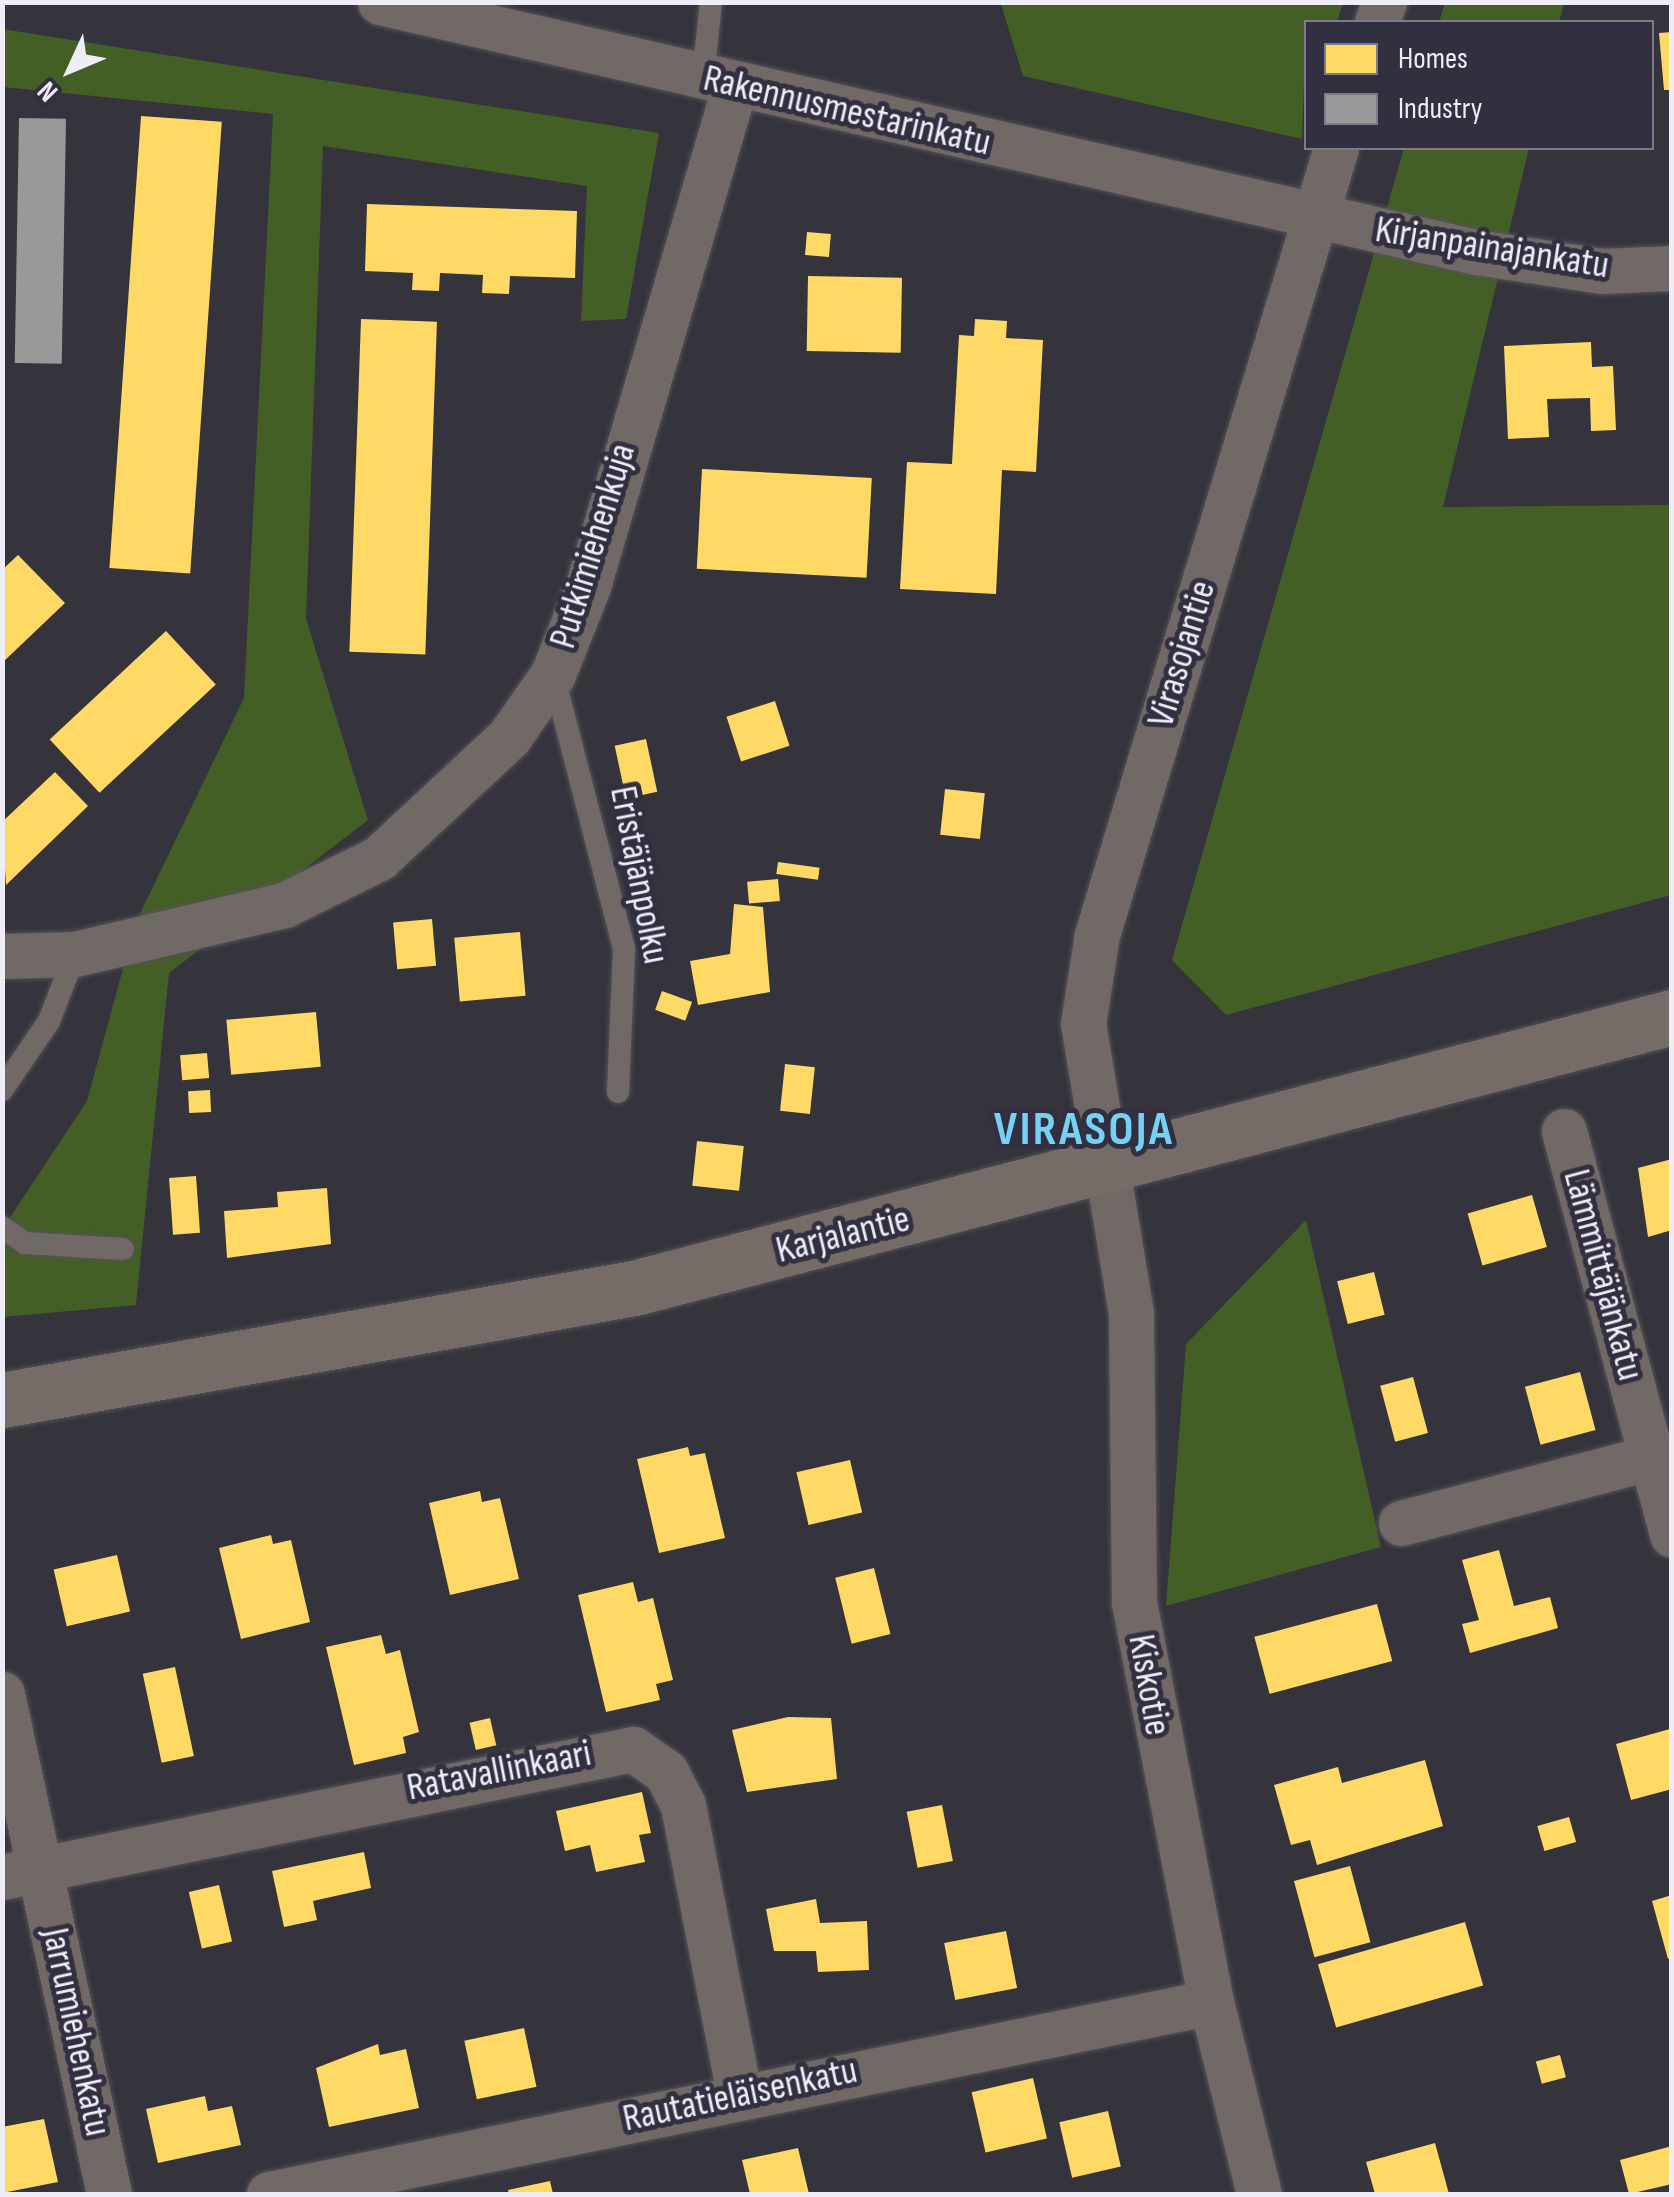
<!DOCTYPE html>
<meta charset="utf-8">
<style>
body{margin:0}
#map{position:relative;width:1674px;height:2197px;overflow:hidden;background:#35333c;font-family:"Sofia Sans Condensed",sans-serif}
div>[style]{position:absolute}
.forest>*{inset:0;background:#445f25}
.homes>*{inset:0;background:#ffd966;transform-origin:0 0}
.industry>*{inset:0;background:#999;transform-origin:0 0}
.roads{filter:drop-shadow(0 0 2px #545259) drop-shadow(0 0 2px #545259)}
.lane>*{height:22px;margin:-11px;padding:0 11px;transform-origin:11px;border-radius:11px;background:#716965}
.street>*{height:45px;margin:-22.5px;padding:0 22.5px;transform-origin:22.5px;border-radius:22.5px;background:#716965}
.secondary>*{height:55px;margin:-27.5px;padding:0 27.5px;transform-origin:27.5px;border-radius:27.5px;background:#756b67}
span{translate:-50% -50%;white-space:nowrap;text-align:center;line-height:1.15;-webkit-text-stroke:10px #322f40;paint-order:stroke}
.street-label{font-size:38px;color:#efedf8}
.district-label{font-size:48px;color:#76d2f5;font-weight:700;letter-spacing:2.5px}
.frame{position:absolute;inset:0;border:5px solid #efedf8;pointer-events:none}
.legend{position:absolute;left:1304px;top:20px;width:350px;height:130px;box-sizing:border-box;background:#322f40;border:2px solid #7e7b8a;margin:0;padding:12px 18px;list-style:none;font-size:30px;color:#efedf8}
.legend li{display:flex;align-items:center;gap:20px;height:50px}
.legend b{width:50px;border:2px solid #7e7b8a}
.north{position:absolute;left:20px;top:20px;width:100px;height:100px;-webkit-text-stroke:8px #322f40;paint-order:stroke;rotate:226deg;font-size:28px;font-weight:700;line-height:40px;text-align:center;color:#efedf8}
.north::after{content:'';display:block;margin:auto;width:35px;height:45px;background:#efedf8;clip-path:polygon(50% 0,100% 100%,50% 72%,0 100%)}
</style>
<div id="map">
<div class="forest">
<div style="clip-path:polygon(1343px 3px,1337px 22px,1306px 22px,1302px 139px,1023px 76px,1001px 4px)"></div>
<div style="clip-path:polygon(1445px 3px,1445px 2px,1564px 3px,1559px 22px,1439px 22px)"></div>
<div style="clip-path:polygon(2px 29px,659px 133px,626px 319px,581px 321px,587px 186px,323px 146px,306px 619px,368px 820px,169px 973px,136px 1305px,3px 1317px,3px 1228px,87px 1101px,135px 924px,244px 698px,273px 114px,3px 87px)"></div>
<div style="clip-path:polygon(1404px 148px,1529px 148px,1443px 507px,1671px 505px,1671px 895px,1226px 1015px,1172px 960px)"></div>
<div style="clip-path:polygon(1306px 1220px,1381px 1547px,1166px 1606px,1186px 1344px)"></div>
</div>
<div class="homes">
<div style="clip-path:polygon(1672px 32px,1672px 90px,1664px 90px,1659px 33px)"></div>
<div style="left:141px;top:116px;width:81px;height:453px;rotate:4deg"></div>
<div style="clip-path:polygon(367px 204px,577px 211px,575px 278px,510px 276px,509px 294px,482px 293px,483px 275px,440px 273px,439px 291px,412px 290px,413px 273px,365px 271px)"></div>
<div style="left:807px;top:232px;width:24px;height:23px;rotate:5deg"></div>
<div style="left:808px;top:276px;width:94px;height:75px;rotate:1deg"></div>
<div style="left:361px;top:319px;width:76px;height:333px;rotate:2deg"></div>
<div style="clip-path:polygon(975px 319px,1007px 321px,1006px 338px,1043px 340px,1036px 472px,1002px 470px,996px 594px,900px 589px,907px 462px,952px 464px,959px 335px,974px 336px)"></div>
<div style="clip-path:polygon(1591px 342px,1592px 367px,1613px 366px,1616px 430px,1591px 431px,1590px 398px,1547px 399px,1549px 437px,1508px 439px,1504px 346px)"></div>
<div style="left:702px;top:469px;width:170px;height:100px;rotate:3deg"></div>
<div style="clip-path:polygon(18px 555px,65px 603px,2px 663px,2px 570px)"></div>
<div style="left:166px;top:631px;width:73px;height:159px;rotate:47deg"></div>
<div style="left:775px;top:701px;width:47px;height:51px;rotate:72deg"></div>
<div style="left:646px;top:739px;width:54px;height:32px;rotate:78deg"></div>
<div style="clip-path:polygon(55px 772px,88px 806px,6px 885px,2px 822px)"></div>
<div style="left:945px;top:789px;width:40px;height:46px;rotate:6deg"></div>
<div style="left:778px;top:862px;width:42px;height:12px;rotate:8deg"></div>
<div style="left:778px;top:879px;width:22px;height:31px;rotate:85deg"></div>
<div style="clip-path:polygon(734px 904px,763px 907px,770px 992px,698px 1005px,690px 961px,730px 954px)"></div>
<div style="left:432px;top:919px;width:47px;height:39px;rotate:85deg"></div>
<div style="left:520px;top:932px;width:64px;height:66px;rotate:85deg"></div>
<div style="left:662px;top:991px;width:32px;height:20px;rotate:20deg"></div>
<div style="left:316px;top:1012px;width:55px;height:90px;rotate:85deg"></div>
<div style="left:207px;top:1053px;width:25px;height:27px;rotate:85deg"></div>
<div style="left:785px;top:1064px;width:30px;height:47px;rotate:6deg"></div>
<div style="left:210px;top:1090px;width:22px;height:22px;rotate:87deg"></div>
<div style="left:697px;top:1141px;width:47px;height:45px;rotate:6deg"></div>
<div style="clip-path:polygon(1672px 1159px,1672px 1230px,1648px 1237px,1638px 1168px)"></div>
<div style="left:196px;top:1176px;width:57px;height:27px;rotate:86deg"></div>
<div style="clip-path:polygon(327px 1188px,331px 1244px,227px 1258px,224px 1211px,278px 1207px,277px 1192px)"></div>
<div style="left:1532px;top:1195px;width:54px;height:67px;rotate:74deg"></div>
<div style="left:1374px;top:1272px;width:44px;height:38px;rotate:76deg"></div>
<div style="left:1580px;top:1372px;width:60px;height:57px;rotate:75deg"></div>
<div style="left:1413px;top:1377px;width:58px;height:34px;rotate:75deg"></div>
<div style="clip-path:polygon(688px 1447px,690px 1456px,705px 1453px,725px 1538px,659px 1553px,637px 1459px)"></div>
<div style="left:850px;top:1460px;width:54px;height:55px;rotate:77deg"></div>
<div style="clip-path:polygon(480px 1491px,482px 1502px,500px 1498px,519px 1579px,450px 1595px,429px 1503px)"></div>
<div style="clip-path:polygon(271px 1535px,273px 1544px,291px 1540px,310px 1622px,241px 1639px,219px 1548px)"></div>
<div style="clip-path:polygon(1499px 1550px,1514px 1606px,1550px 1597px,1558px 1628px,1470px 1653px,1462px 1624px,1479px 1620px,1462px 1560px)"></div>
<div style="left:117px;top:1555px;width:58px;height:65px;rotate:77deg"></div>
<div style="left:874px;top:1568px;width:68px;height:40px;rotate:76deg"></div>
<div style="clip-path:polygon(633px 1582px,638px 1602px,653px 1598px,673px 1680px,656px 1684px,660px 1700px,606px 1712px,578px 1595px)"></div>
<div style="left:1377px;top:1604px;width:59px;height:127px;rotate:75deg"></div>
<div style="clip-path:polygon(381px 1635px,386px 1654px,400px 1650px,419px 1732px,403px 1737px,406px 1753px,354px 1765px,326px 1647px)"></div>
<div style="left:175px;top:1667px;width:91px;height:33px;rotate:78deg"></div>
<div style="clip-path:polygon(788px 1717px,831px 1718px,837px 1779px,747px 1792px,732px 1730px)"></div>
<div style="left:490px;top:1718px;width:28px;height:21px;rotate:77deg"></div>
<div style="clip-path:polygon(1670px 1729px,1672px 1789px,1631px 1800px,1616px 1744px)"></div>
<div style="clip-path:polygon(1425px 1760px,1443px 1826px,1317px 1865px,1310px 1840px,1291px 1845px,1274px 1785px,1338px 1767px,1342px 1783px)"></div>
<div style="clip-path:polygon(642px 1792px,651px 1833px,639px 1835px,645px 1862px,596px 1872px,590px 1845px,565px 1851px,556px 1811px)"></div>
<div style="left:942px;top:1805px;width:57px;height:36px;rotate:79deg"></div>
<div style="left:1569px;top:1817px;width:26px;height:33px;rotate:74deg"></div>
<div style="clip-path:polygon(364px 1852px,371px 1888px,313px 1901px,317px 1920px,284px 1927px,272px 1871px)"></div>
<div style="left:1350px;top:1866px;width:79px;height:58px;rotate:75deg"></div>
<div style="left:219px;top:1885px;width:58px;height:31px;rotate:77deg"></div>
<div style="clip-path:polygon(1672px 1895px,1672px 1958px,1668px 1959px,1652px 1901px)"></div>
<div style="clip-path:polygon(816px 1899px,820px 1923px,867px 1921px,869px 1970px,818px 1972px,816px 1951px,774px 1951px,766px 1909px)"></div>
<div style="left:1465px;top:1922px;width:66px;height:153px;rotate:74deg"></div>
<div style="left:1006px;top:1931px;width:58px;height:63px;rotate:79deg"></div>
<div style="left:524px;top:2028px;width:60px;height:61px;rotate:78deg"></div>
<div style="clip-path:polygon(378px 2044px,380px 2055px,406px 2049px,419px 2108px,329px 2127px,316px 2068px)"></div>
<div style="left:1560px;top:2055px;width:23px;height:25px;rotate:75deg"></div>
<div style="left:1033px;top:2078px;width:62px;height:63px;rotate:77deg"></div>
<div style="clip-path:polygon(205px 2096px,208px 2111px,232px 2106px,241px 2145px,158px 2163px,146px 2109px)"></div>
<div style="left:1108px;top:2111px;width:57px;height:50px;rotate:77deg"></div>
<div style="clip-path:polygon(44px 2119px,58px 2182px,2px 2193px,2px 2127px)"></div>
<div style="clip-path:polygon(1435px 2143px,1449px 2194px,1375px 2194px,1366px 2162px)"></div>
<div style="clip-path:polygon(1672px 2146px,1672px 2184px,1629px 2194px,1620px 2160px)"></div>
<div style="clip-path:polygon(798px 2148px,809px 2194px,750px 2194px,742px 2160px)"></div>
<div style="clip-path:polygon(550px 2181px,553px 2194px,509px 2194px,508px 2190px)"></div>
</div>
<div class="industry">
<div style="left:19px;top:118px;width:47px;height:245px;rotate:1deg"></div>
</div>
<div class="roads">
<div class="lane">
<div style="left:703px;top:78px;width:76px;rotate:-84deg"></div>
<div style="left:553px;top:674px;width:284px;rotate:75.5deg"></div>
<div style="left:624px;top:949px;width:143px;rotate:92.4deg"></div>
<div style="left:2px;top:1090px;width:83px;rotate:-55.7deg"></div>
<div style="left:49px;top:1021px;width:72px;rotate:-68.8deg"></div>
<div style="left:2px;top:1227px;width:28px;rotate:35deg"></div>
<div style="left:25px;top:1243px;width:98px;rotate:3.5deg"></div>
</div>
<div class="street">
<div style="left:380px;top:2px;width:1124px;rotate:12.85deg"></div>
<div style="left:1476px;top:252px;width:126px;rotate:8.6deg"></div>
<div style="left:1601px;top:271px;width:71px;rotate:-2.4deg"></div>
<div style="left:1377px;top:22px;width:21px;rotate:-71deg"></div>
<div style="left:2px;top:956px;width:73px;rotate:-1.6deg"></div>
<div style="left:75px;top:954px;width:215px;rotate:-13.2deg"></div>
<div style="left:284px;top:905px;width:106px;rotate:-26.3deg"></div>
<div style="left:379px;top:858px;width:178px;rotate:-42.9deg"></div>
<div style="left:509px;top:737px;width:77px;rotate:-55.1deg"></div>
<div style="left:553px;top:674px;width:95px;rotate:-68.3deg"></div>
<div style="left:588px;top:586px;width:522px;rotate:-73.65deg"></div>
<div style="left:1564px;top:1131px;width:418px;rotate:75deg"></div>
<div style="left:1401px;top:1523px;width:260px;rotate:-14.7deg"></div>
<div style="left:2px;top:1694px;width:511px;rotate:77.92deg"></div>
<div style="left:2px;top:1877px;width:644px;rotate:-11.47deg"></div>
<div style="left:633px;top:1749px;width:40px;rotate:34.9deg"></div>
<div style="left:666px;top:1772px;width:37px;rotate:63deg"></div>
<div style="left:683px;top:1805px;width:293px;rotate:79deg"></div>
<div style="left:269px;top:2194px;width:961px;rotate:-11.52deg"></div>
<div style="left:1259px;top:2194px;width:198px;rotate:-104deg"></div>
<div style="left:1211px;top:2002px;width:407px;rotate:-100.9deg"></div>
<div style="left:1134px;top:1602px;width:289px;rotate:-90.6deg"></div>
<div style="left:1131px;top:1313px;width:293px;rotate:-99.4deg"></div>
<div style="left:1083px;top:1024px;width:90px;rotate:-81.1deg"></div>
<div style="left:1097px;top:935px;width:822px;rotate:-73.11deg"></div>
</div>
<div class="secondary">
<div style="left:2px;top:1400px;width:642px;rotate:-10.05deg"></div>
<div style="left:634px;top:1288px;width:1073px;rotate:-14.63deg"></div>
</div>
</div>
<div class="street-label">
<span style="left:847px;top:111px;rotate:13deg">Rakennusmestarinkatu</span>
<span style="left:1492px;top:248px;rotate:9deg">Kirjanpainajankatu</span>
<span style="left:593px;top:546px;rotate:-73deg">Putkimiehenkuja</span>
<span style="left:1182px;top:654px;rotate:-73deg">Virasojantie</span>
<span style="left:639px;top:875px;rotate:79deg">Eristäjänpolku</span>
<span style="left:843px;top:1235px;rotate:-14deg">Karjalantie</span>
<span style="left:1603px;top:1275px;rotate:75deg">Lämmittäjänkatu</span>
<span style="left:1149px;top:1685px;rotate:80deg">Kiskotie</span>
<span style="left:499px;top:1771px;rotate:-11deg">Ratavallinkaari</span>
<span style="left:76px;top:2032px;rotate:78deg">Jarrumiehenkatu</span>
<span style="left:740px;top:2095px;rotate:-12deg">Rautatieläisenkatu</span>
</div>
<div class="district-label">
<span style="left:1084px;top:1130px">VIRASOJA</span>
</div>
<div class="frame"></div>
<ul class="legend">
<li><b style="height:28px;background:#ffd966"></b>Homes</li>
<li><b style="height:28px;background:#999"></b>Industry</li>
</ul>
<div class="north">N</div>
</div>
